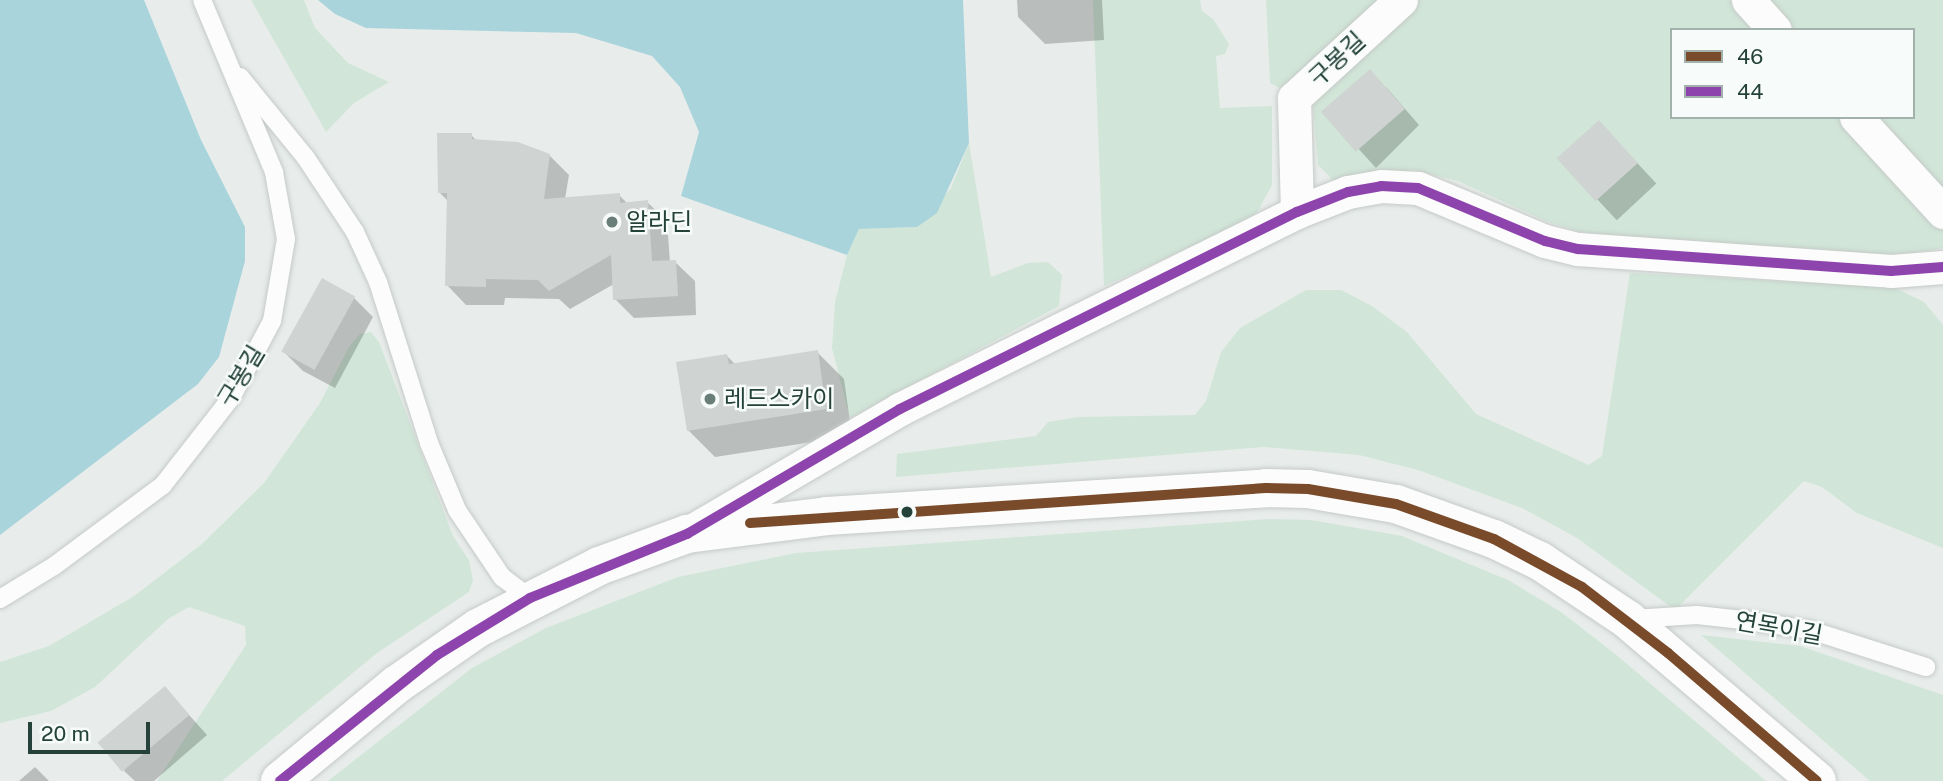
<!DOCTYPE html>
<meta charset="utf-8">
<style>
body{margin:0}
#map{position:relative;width:1943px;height:781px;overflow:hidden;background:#e8edeb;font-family:"Public Sans","Noto Sans KR",sans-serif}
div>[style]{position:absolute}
.green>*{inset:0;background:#d1e6d8}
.water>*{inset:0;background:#a9d4db}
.shadow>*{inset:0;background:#0003;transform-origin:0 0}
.building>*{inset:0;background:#cfd4d2;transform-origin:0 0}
.roads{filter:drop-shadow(0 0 2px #c5cac8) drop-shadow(0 0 2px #c5cac8)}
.service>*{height:18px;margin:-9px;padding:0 9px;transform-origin:9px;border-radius:9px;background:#fcfcfc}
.minor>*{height:33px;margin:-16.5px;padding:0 16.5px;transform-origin:16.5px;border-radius:16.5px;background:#fcfcfc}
.tertiary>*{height:38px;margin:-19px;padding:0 19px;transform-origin:19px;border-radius:19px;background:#fcfcfc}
.bus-1>*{height:10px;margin:-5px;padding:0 5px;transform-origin:5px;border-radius:5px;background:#7a4b2a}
.bus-2>*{height:10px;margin:-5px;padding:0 5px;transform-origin:5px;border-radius:5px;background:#8e44ad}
.dots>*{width:19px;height:19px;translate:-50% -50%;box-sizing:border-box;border:4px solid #f7fbf9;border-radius:50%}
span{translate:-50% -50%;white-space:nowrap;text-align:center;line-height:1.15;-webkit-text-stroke:5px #f7fbf9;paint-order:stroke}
.street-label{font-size:24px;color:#24423a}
.poi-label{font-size:24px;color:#24423a}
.left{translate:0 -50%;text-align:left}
.legend{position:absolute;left:1670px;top:28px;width:245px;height:91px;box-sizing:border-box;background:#f7fbf9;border:2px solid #a3b1ad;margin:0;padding:9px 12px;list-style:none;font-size:21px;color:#24423a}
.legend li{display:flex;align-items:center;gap:14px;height:35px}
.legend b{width:35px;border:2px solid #a3b1ad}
.scale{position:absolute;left:28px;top:722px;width:122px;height:32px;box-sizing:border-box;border:4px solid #24423a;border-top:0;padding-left:9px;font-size:21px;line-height:24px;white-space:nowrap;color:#24423a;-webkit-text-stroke:5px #f7fbf9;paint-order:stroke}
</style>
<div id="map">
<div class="green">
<div style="clip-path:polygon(251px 0,304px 0,315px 28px,348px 63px,389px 82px,354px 103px,326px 132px)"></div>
<div style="clip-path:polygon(1093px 0,1200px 0,1202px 11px,1213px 19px,1229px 44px,1225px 54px,1216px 56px,1220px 108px,1272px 106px,1272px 185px,1258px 211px,1247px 221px,1104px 286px)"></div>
<div style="clip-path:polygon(evenodd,1266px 0,1943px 0,1943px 248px,1896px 256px,1629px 237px,1581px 232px,1546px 221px,1458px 181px,1414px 170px,1334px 181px,1318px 165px,1313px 104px,1270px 83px,1266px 0,1672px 30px,1913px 30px,1913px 117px,1672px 117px,1672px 30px)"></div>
<div style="clip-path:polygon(969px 143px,991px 277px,1028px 263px,1048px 262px,1062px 275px,1059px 306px,850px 418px,832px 348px,835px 302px,847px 255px,859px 229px,917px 227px,951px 188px)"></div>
<div style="clip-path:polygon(1630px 273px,1893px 287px,1924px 302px,1943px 325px,1943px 548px,1857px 513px,1822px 487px,1804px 481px,1675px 610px,1577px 538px,1522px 508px,1418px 470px,1359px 455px,1263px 447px,896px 477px,897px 454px,1036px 436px,1048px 422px,1078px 417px,1195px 415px,1206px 401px,1221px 352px,1240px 328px,1306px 290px,1341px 290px,1372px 306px,1407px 332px,1476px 414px,1589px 465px,1602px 456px)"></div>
<div style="clip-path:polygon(371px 332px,379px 342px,453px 536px,469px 560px,473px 580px,469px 592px,377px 653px,222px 781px,157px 781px,246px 645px,245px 626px,189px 607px,168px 619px,95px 687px,51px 711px,0 723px,0 662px,49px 646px,134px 596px,202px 544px,264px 483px,320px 403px,349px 347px,360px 334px)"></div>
<div style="clip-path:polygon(1269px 519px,1311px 520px,1402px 536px,1508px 580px,1561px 612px,1614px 653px,1766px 781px,328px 781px,472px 668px,546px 628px,678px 577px,796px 553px)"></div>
<div style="clip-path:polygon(1701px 635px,1800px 646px,1943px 695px,1943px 781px,1870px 781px)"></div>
</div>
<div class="water">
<div style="clip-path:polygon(0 0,144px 0,201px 140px,245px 227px,245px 261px,219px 357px,198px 384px,0 535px)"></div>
<div style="clip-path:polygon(318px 0,963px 0,969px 143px,937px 213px,917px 227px,859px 229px,847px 255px,681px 196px,699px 132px,680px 87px,652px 56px,576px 33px,366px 28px,335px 14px)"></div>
</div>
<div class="shadow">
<div style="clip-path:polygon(1017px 0,1102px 0,1104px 40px,1045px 44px,1018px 17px)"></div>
<div style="clip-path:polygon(1386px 87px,1419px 125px,1376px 168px,1324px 111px)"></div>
<div style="left:1599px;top:122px;width:84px;height:54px;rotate:47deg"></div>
<div style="clip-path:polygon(471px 135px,478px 142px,549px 155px,569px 175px,565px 199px,619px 195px,628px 204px,647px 202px,667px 221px,670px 262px,675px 262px,695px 281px,696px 315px,634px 318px,615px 299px,614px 284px,570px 309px,559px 299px,505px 298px,504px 305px,466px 305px,447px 285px,448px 201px,439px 192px)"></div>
<div style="clip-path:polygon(354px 298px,373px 317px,335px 388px,303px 371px,284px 352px)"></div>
<div style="clip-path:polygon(817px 352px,844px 379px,852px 436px,715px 457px,688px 430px,726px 355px,736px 365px)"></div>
<div style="clip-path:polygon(165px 688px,207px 735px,154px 781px,135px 781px,124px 771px)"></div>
<div style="clip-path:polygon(35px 767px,49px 781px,19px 781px)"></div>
</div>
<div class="building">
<div style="left:1370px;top:69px;width:53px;height:65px;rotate:49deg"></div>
<div style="left:1599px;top:120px;width:58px;height:57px;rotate:48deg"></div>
<div style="clip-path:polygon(437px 133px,472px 133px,472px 139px,518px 142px,550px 154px,544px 199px,620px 193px,620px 203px,648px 200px,652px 261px,676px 260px,678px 296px,613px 300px,611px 255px,549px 291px,538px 280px,486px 279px,486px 287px,445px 286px,447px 193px,438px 193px)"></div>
<div style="left:322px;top:278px;width:38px;height:84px;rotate:29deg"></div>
<div style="clip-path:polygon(818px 350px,826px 409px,687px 431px,676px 362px,727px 354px,729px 364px)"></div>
<div style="left:165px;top:686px;width:38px;height:88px;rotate:50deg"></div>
</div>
<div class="roads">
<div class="service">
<div style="left:240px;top:77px;width:104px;rotate:50.8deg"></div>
<div style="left:306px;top:158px;width:89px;rotate:56.5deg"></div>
<div style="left:355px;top:232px;width:55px;rotate:65.3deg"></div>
<div style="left:378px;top:282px;width:169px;rotate:72.4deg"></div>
<div style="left:429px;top:443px;width:73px;rotate:67.3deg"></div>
<div style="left:457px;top:510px;width:81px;rotate:56.1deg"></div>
<div style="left:502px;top:577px;width:35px;rotate:37deg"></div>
<div style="left:0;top:599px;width:63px;rotate:-31.4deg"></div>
<div style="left:54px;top:566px;width:136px;rotate:-36.6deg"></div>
<div style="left:163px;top:485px;width:110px;rotate:-52deg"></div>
<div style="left:231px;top:398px;width:87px;rotate:-62deg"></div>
<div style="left:272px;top:321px;width:83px;rotate:-80.3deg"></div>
<div style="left:286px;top:239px;width:68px;rotate:-100.2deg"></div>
<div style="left:274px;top:172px;width:186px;rotate:-112.7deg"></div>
<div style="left:1632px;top:619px;width:65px;rotate:-3.5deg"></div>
<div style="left:1697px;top:615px;width:55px;rotate:6.2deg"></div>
<div style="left:1752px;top:621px;width:59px;rotate:8.8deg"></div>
<div style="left:1810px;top:630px;width:122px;rotate:17.7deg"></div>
</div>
<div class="minor">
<div style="left:1748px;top:0;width:40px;rotate:48deg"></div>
<div style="left:1856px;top:117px;width:129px;rotate:47.5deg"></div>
<div style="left:1297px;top:212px;width:114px;rotate:-91.5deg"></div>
<div style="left:1294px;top:98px;width:145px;rotate:-42.5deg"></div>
<div style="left:688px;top:533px;width:246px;rotate:-30.3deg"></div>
<div style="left:900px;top:409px;width:443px;rotate:-26.4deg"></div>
<div style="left:1297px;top:212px;width:55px;rotate:-21.4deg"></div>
<div style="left:1348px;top:192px;width:34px;rotate:-10deg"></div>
<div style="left:1381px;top:186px;width:37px;rotate:3deg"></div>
<div style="left:1418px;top:188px;width:138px;rotate:22.7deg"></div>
<div style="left:1545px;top:241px;width:34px;rotate:14deg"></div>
<div style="left:1578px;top:249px;width:314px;rotate:4deg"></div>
<div style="left:1891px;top:271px;width:52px;rotate:-4.4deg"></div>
</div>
<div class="tertiary">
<div style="left:280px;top:781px;width:151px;rotate:-39.6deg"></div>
<div style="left:396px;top:685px;width:100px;rotate:-34.8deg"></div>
<div style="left:478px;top:628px;width:136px;rotate:-27.1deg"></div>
<div style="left:599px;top:566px;width:94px;rotate:-20deg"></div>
<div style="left:687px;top:534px;width:141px;rotate:-7.3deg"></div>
<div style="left:827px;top:516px;width:440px;rotate:-3.6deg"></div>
<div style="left:1266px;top:488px;width:42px;rotate:1.4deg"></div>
<div style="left:1308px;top:489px;width:89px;rotate:9.7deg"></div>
<div style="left:1396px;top:504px;width:104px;rotate:19.7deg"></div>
<div style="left:1494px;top:539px;width:51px;rotate:25.6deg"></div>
<div style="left:1540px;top:561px;width:106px;rotate:33.8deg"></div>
<div style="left:1628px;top:620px;width:248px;rotate:40.4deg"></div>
</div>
</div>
<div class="bus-1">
<div style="left:750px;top:523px;width:517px;rotate:-3.88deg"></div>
<div style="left:1266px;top:488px;width:42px;rotate:1.4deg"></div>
<div style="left:1308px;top:489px;width:89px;rotate:9.7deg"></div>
<div style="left:1396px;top:504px;width:104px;rotate:19.7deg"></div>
<div style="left:1494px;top:539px;width:100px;rotate:28.6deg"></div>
<div style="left:1582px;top:587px;width:108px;rotate:37.5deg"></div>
<div style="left:1668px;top:653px;width:196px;rotate:40.7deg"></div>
</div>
<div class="bus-2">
<div style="left:280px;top:781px;width:201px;rotate:-38.7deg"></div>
<div style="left:437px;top:655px;width:109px;rotate:-31.5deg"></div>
<div style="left:530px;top:598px;width:170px;rotate:-22.2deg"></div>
<div style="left:687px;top:534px;width:247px;rotate:-30.4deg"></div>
<div style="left:900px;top:409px;width:443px;rotate:-26.4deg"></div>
<div style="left:1297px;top:212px;width:55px;rotate:-21.4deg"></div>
<div style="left:1348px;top:192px;width:34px;rotate:-10deg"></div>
<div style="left:1381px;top:186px;width:37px;rotate:3deg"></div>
<div style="left:1418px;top:188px;width:138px;rotate:22.7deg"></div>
<div style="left:1545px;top:241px;width:34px;rotate:14deg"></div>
<div style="left:1578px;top:249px;width:314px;rotate:4deg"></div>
<div style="left:1891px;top:271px;width:52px;rotate:-4.4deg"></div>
</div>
<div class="dots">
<div style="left:612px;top:222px;background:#697e78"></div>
<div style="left:710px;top:399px;background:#697e78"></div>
<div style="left:907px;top:512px;background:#24423a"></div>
</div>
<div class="street-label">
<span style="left:1337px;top:59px;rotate:-43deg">구봉길</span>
<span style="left:241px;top:376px;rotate:-59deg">구봉길</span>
<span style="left:1779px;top:628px;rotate:10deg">연목이길</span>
</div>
<div class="poi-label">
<span class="left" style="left:626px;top:222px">알라딘</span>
<span class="left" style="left:724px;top:399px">레드스카이</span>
</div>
<ul class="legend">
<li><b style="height:9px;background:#7a4b2a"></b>46</li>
<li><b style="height:9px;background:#8e44ad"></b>44</li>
</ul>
<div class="scale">20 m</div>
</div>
